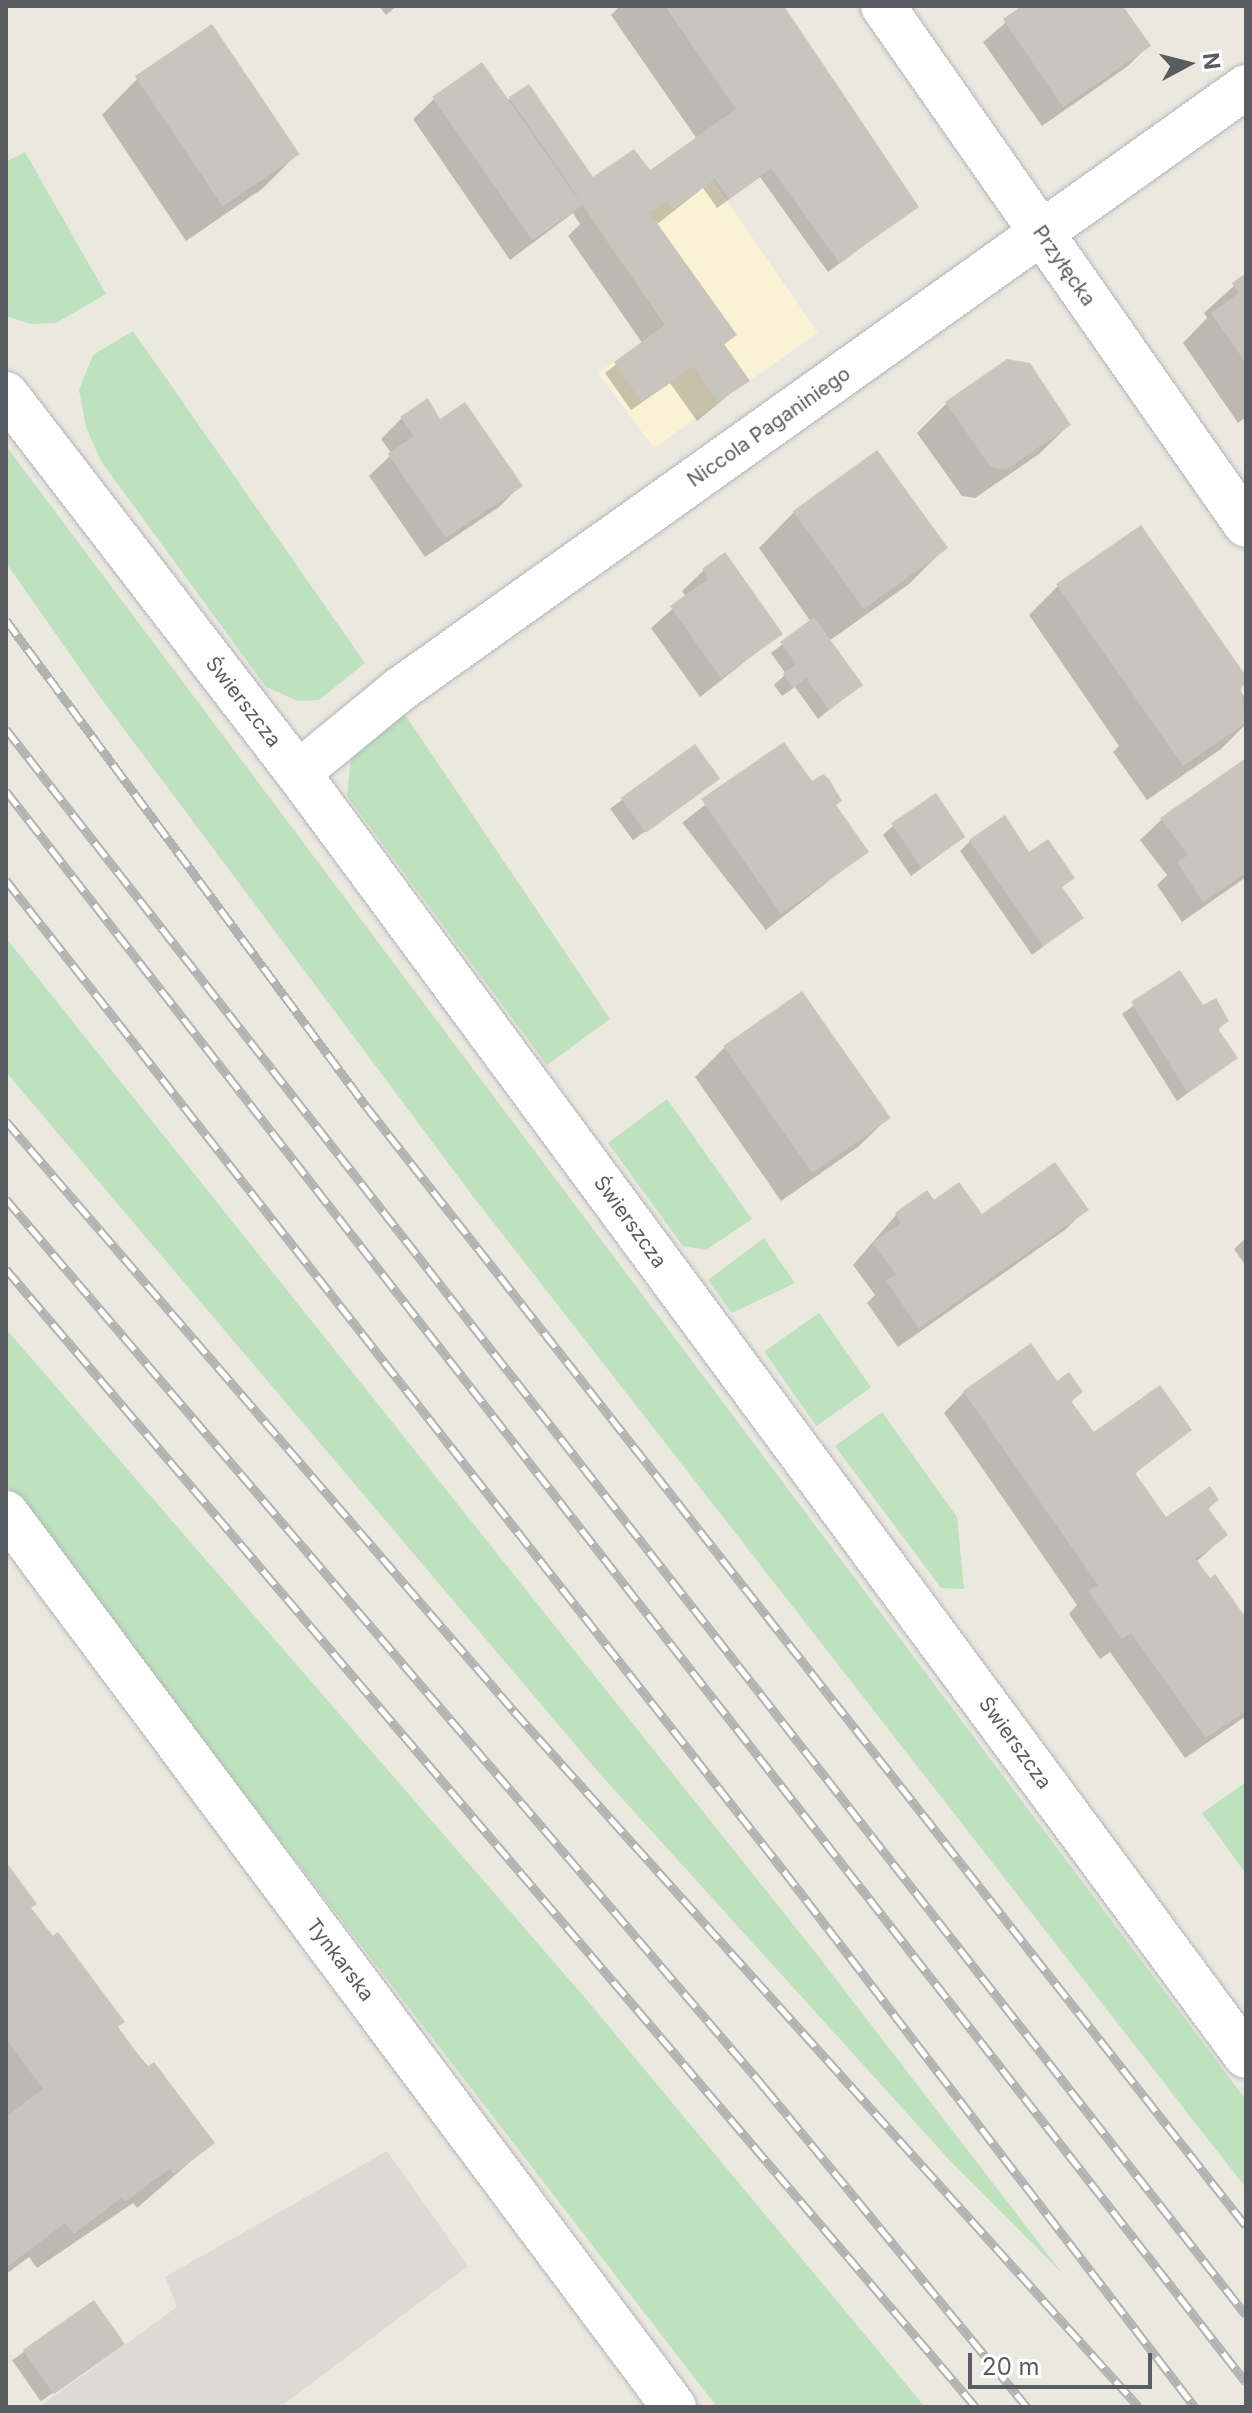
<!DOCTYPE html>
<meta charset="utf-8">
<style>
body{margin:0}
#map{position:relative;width:1252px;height:2413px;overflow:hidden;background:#ebe8e0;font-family:Inter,sans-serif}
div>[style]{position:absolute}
.commercial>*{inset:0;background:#faf2d5}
.industrial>*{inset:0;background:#dcdad4}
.green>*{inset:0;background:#bee1be;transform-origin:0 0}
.shadow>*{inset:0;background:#0003;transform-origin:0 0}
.building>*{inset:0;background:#c8c5bf;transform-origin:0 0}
.roads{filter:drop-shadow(0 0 2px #b3b6ba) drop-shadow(0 0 2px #b3b6ba)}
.minor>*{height:44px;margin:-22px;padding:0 22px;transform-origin:22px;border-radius:22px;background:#fff}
.tertiary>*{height:44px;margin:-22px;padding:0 22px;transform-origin:22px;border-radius:22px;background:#fff}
.rail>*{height:9px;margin-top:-4.5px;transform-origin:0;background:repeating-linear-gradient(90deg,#fff 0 18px,#b1b2b2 0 36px);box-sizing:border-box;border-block:2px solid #b1b2b2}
span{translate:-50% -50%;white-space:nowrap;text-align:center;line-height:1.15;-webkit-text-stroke:8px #fff;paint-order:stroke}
.street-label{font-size:20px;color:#595c60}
.frame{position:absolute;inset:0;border:8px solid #595c60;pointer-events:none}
.north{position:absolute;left:1148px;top:24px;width:80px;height:80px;-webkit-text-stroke:6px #fff;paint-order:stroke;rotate:83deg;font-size:22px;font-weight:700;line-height:32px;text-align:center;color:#595c60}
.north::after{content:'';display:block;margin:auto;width:28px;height:36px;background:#595c60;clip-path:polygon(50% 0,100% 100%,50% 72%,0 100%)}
.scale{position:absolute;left:968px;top:2353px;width:184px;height:36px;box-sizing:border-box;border:4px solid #595c60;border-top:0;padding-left:10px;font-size:24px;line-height:28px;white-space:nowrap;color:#595c60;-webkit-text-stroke:6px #fff;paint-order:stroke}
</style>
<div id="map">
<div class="commercial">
<div style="clip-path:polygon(687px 143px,818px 333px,654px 448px,598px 373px,665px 325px,588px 214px)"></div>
</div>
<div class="industrial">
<div style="clip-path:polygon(387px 2151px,468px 2266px,280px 2407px,39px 2407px,177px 2307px,165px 2277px)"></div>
</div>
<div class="green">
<div style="clip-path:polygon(25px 152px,106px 294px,56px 323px,31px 324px,6px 316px,6px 162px)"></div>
<div style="clip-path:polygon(133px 331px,365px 663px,319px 700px,298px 701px,266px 687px,101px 461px,86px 427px,79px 390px,93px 355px)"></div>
<div style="clip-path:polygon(6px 446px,1246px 2100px,1246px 2188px,472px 1195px,100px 697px,6px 563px)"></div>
<div style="clip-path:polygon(400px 707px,610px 1019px,547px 1065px,347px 796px,351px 757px)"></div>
<div style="clip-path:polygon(6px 938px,815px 1952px,1062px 2273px,953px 2164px,600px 1774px,6px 1072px)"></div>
<div style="clip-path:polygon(667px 1099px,752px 1219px,706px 1250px,683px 1246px,608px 1143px)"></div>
<div style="clip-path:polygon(764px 1238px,795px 1283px,732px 1313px,708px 1280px)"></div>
<div style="left:819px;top:1313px;width:91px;height:67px;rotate:55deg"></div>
<div style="clip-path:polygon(6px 1329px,586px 1999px,925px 2407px,717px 2407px,6px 1485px)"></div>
<div style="clip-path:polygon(882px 1412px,957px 1517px,964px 1589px,941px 1588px,835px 1446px)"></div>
<div style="clip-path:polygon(1246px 1782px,1246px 1874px,1202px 1813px)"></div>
</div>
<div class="shadow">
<div style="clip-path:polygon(379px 6px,397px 6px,386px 15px)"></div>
<div style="clip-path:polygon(620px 6px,777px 6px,916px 207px,828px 272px,760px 177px,717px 208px,703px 188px,656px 225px,734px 335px,723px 346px,747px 380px,697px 421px,670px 383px,631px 410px,605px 373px,643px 344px,568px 236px,580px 224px,573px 213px,510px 260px,413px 119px,434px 99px,510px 99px,593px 179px,649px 173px,697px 139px,611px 15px)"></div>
<div style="clip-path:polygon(1025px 6px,1121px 6px,1148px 46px,1128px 66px,1042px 126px,983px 42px)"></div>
<div style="clip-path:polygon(212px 26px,297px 154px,262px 189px,186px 241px,102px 115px,137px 79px)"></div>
<div style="clip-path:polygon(1246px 275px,1246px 417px,1238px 423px,1183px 343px,1207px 318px,1204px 313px)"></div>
<div style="clip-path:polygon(946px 404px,1069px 425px,1039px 454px,975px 498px,962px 496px,917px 433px)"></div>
<div style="clip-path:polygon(402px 418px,520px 486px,499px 507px,425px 557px,369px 476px,392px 454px,381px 439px)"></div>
<div style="clip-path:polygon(794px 512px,945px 548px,909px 584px,829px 641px,860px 685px,818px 719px,795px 687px,782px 696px,774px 685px,786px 674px,771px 653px,811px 622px,759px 548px)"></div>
<div style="clip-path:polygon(1141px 528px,1246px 680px,1240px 691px,1246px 699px,1246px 724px,1221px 749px,1147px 800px,1113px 752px,1119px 746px,1029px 615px,1058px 586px)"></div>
<div style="clip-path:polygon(725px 555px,780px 634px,700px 697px,651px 628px,686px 597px,682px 591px,703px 571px)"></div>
<div style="left:783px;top:744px;width:136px;height:128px;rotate:52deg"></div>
<div style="left:695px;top:747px;width:39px;height:105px;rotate:54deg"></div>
<div style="clip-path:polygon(1246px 761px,1246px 877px,1182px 922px,1157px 885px,1167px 875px,1140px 840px,1161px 820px)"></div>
<div style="clip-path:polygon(894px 825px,964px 837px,911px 876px,883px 835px)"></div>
<div style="clip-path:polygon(970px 841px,1029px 855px,1072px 878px,1060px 889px,1081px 918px,1032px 955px,960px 851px)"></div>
<div style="clip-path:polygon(1180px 973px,1203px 1008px,1227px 1020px,1217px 1031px,1235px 1058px,1177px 1101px,1122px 1014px)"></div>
<div style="clip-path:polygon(724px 1048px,888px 1118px,858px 1147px,781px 1201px,695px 1077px)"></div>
<div style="clip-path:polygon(926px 1193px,934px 1203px,981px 1217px,1086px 1209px,1065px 1230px,898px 1347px,867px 1303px,875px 1295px,853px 1265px,896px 1215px)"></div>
<div style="clip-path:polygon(1246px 1238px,1246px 1266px,1234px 1249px)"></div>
<div style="clip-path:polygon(1056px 1384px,1081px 1392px,1070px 1403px,1094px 1435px,1190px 1430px,1133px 1475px,1165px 1520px,1217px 1500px,1207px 1510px,1226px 1535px,1196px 1562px,1246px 1622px,1246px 1716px,1185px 1758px,1110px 1652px,1100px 1659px,1069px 1614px,1077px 1605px,944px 1413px,964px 1392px)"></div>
<div style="clip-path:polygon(6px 1865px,30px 1908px,116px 2028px,212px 2143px,137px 2208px,133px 2203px,37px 2268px,29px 2257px,6px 2274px)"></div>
<div style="left:94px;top:2303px;width:50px;height:100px;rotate:55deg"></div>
</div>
<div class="building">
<div style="clip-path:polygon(665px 6px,784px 6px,919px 207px,839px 263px,771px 168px,729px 199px,715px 179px,673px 209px,667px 201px,649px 212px,737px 335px,724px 344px,750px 381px,718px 402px,693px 366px,642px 402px,614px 362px,665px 325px,509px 97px,529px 84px,593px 177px,634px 149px,650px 170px,736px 109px)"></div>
<div style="clip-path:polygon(1022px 6px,1123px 6px,1151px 46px,1063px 107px,1003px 19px)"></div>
<div style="left:212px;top:24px;width:157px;height:93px;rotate:56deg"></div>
<div style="left:482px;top:62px;width:175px;height:61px;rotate:55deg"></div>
<div style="clip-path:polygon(1246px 273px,1246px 363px,1211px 313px,1239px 293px,1232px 283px)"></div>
<div style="clip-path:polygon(1007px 359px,1030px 363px,1071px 425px,1006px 470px,991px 467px,945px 402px)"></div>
<div style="clip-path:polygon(428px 398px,440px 419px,465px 402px,523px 486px,446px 538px,388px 454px,414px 436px,400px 417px)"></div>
<div style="left:877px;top:450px;width:121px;height:104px;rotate:54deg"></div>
<div style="clip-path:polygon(1141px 525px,1246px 676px,1241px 689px,1246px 723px,1183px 766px,1056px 584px)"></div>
<div style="clip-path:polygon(725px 552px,783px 634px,721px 678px,670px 606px,708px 579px,702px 569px)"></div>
<div style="clip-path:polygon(814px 617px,863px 685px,829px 710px,806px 678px,793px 688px,783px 674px,796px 664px,780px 642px)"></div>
<div style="clip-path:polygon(784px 742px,812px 781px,823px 774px,829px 779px,842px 801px,836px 805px,869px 852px,781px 914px,701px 799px)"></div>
<div style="left:695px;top:744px;width:43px;height:92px;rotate:54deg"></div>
<div style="clip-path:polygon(1246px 758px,1246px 873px,1203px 902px,1177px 862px,1188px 855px,1160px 818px)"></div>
<div style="left:936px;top:793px;width:53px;height:54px;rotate:56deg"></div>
<div style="clip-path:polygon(1005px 815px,1029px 852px,1048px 839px,1075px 878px,1062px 887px,1084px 918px,1043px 946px,969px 840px)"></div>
<div style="clip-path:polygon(1180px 970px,1203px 1005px,1216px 998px,1229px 1021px,1218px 1029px,1238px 1058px,1188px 1093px,1131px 1002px)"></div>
<div style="left:802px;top:991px;width:155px;height:96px;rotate:55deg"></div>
<div style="clip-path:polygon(1055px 1162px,1089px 1210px,919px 1328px,886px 1281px,896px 1274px,872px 1243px,901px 1223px,895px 1213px,927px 1190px,934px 1200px,959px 1182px,982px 1214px)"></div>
<div style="clip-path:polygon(1031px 1343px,1057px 1381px,1069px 1372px,1083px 1392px,1071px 1401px,1094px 1432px,1160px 1385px,1192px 1430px,1135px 1473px,1166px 1517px,1210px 1486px,1219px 1500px,1208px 1508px,1228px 1535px,1196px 1559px,1210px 1578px,1215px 1574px,1246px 1618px,1246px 1711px,1206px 1738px,1131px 1633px,1122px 1639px,1088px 1591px,1098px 1585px,963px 1391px)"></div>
<div style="clip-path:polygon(6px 1862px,37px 1904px,31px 1908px,53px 1936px,58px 1932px,125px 2022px,118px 2027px,147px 2067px,154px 2062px,215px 2143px,174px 2174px,169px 2169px,125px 2202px,121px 2198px,74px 2234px,65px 2223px,6px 2268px,6px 2117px,43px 2089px,6px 2039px)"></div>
<div style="left:94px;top:2300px;width:54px;height:87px;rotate:55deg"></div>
</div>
<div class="roads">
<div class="minor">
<div style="left:883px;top:6px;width:633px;rotate:55.03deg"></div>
<div style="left:298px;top:773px;width:131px;rotate:-39.4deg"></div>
<div style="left:399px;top:690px;width:1040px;rotate:-35.45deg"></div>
<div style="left:6px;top:1513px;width:1116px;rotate:53.23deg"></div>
</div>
<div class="tertiary">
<div style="left:6px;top:394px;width:478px;rotate:52.4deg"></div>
<div style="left:298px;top:773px;width:1595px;rotate:53.54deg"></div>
</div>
</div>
<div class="rail">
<div style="left:6px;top:620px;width:605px;rotate:53.47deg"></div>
<div style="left:366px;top:1106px;width:1424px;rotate:51.84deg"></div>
<div style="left:6px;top:729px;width:2013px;rotate:51.98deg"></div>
<div style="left:6px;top:791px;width:2017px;rotate:52.07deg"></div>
<div style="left:6px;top:880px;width:1260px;rotate:51.87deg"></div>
<div style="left:784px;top:1871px;width:675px;rotate:52.52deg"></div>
<div style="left:6px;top:1121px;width:779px;rotate:49.27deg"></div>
<div style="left:514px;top:1711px;width:935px;rotate:48.08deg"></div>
<div style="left:6px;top:1199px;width:1169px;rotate:49.51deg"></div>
<div style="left:765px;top:2088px;width:413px;rotate:50.6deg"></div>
<div style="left:6px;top:1269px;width:1495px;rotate:49.56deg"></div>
</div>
<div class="street-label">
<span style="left:1064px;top:266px;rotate:55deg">Przyłęcka</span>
<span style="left:769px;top:427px;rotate:-35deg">Niccola Paganiniego</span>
<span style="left:243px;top:702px;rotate:52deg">Świerszcza</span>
<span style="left:630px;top:1222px;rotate:54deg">Świerszcza</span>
<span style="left:1015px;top:1743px;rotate:54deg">Świerszcza</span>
<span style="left:340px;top:1960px;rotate:53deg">Tynkarska</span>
</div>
<div class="frame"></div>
<div class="north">N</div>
<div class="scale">20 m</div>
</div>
